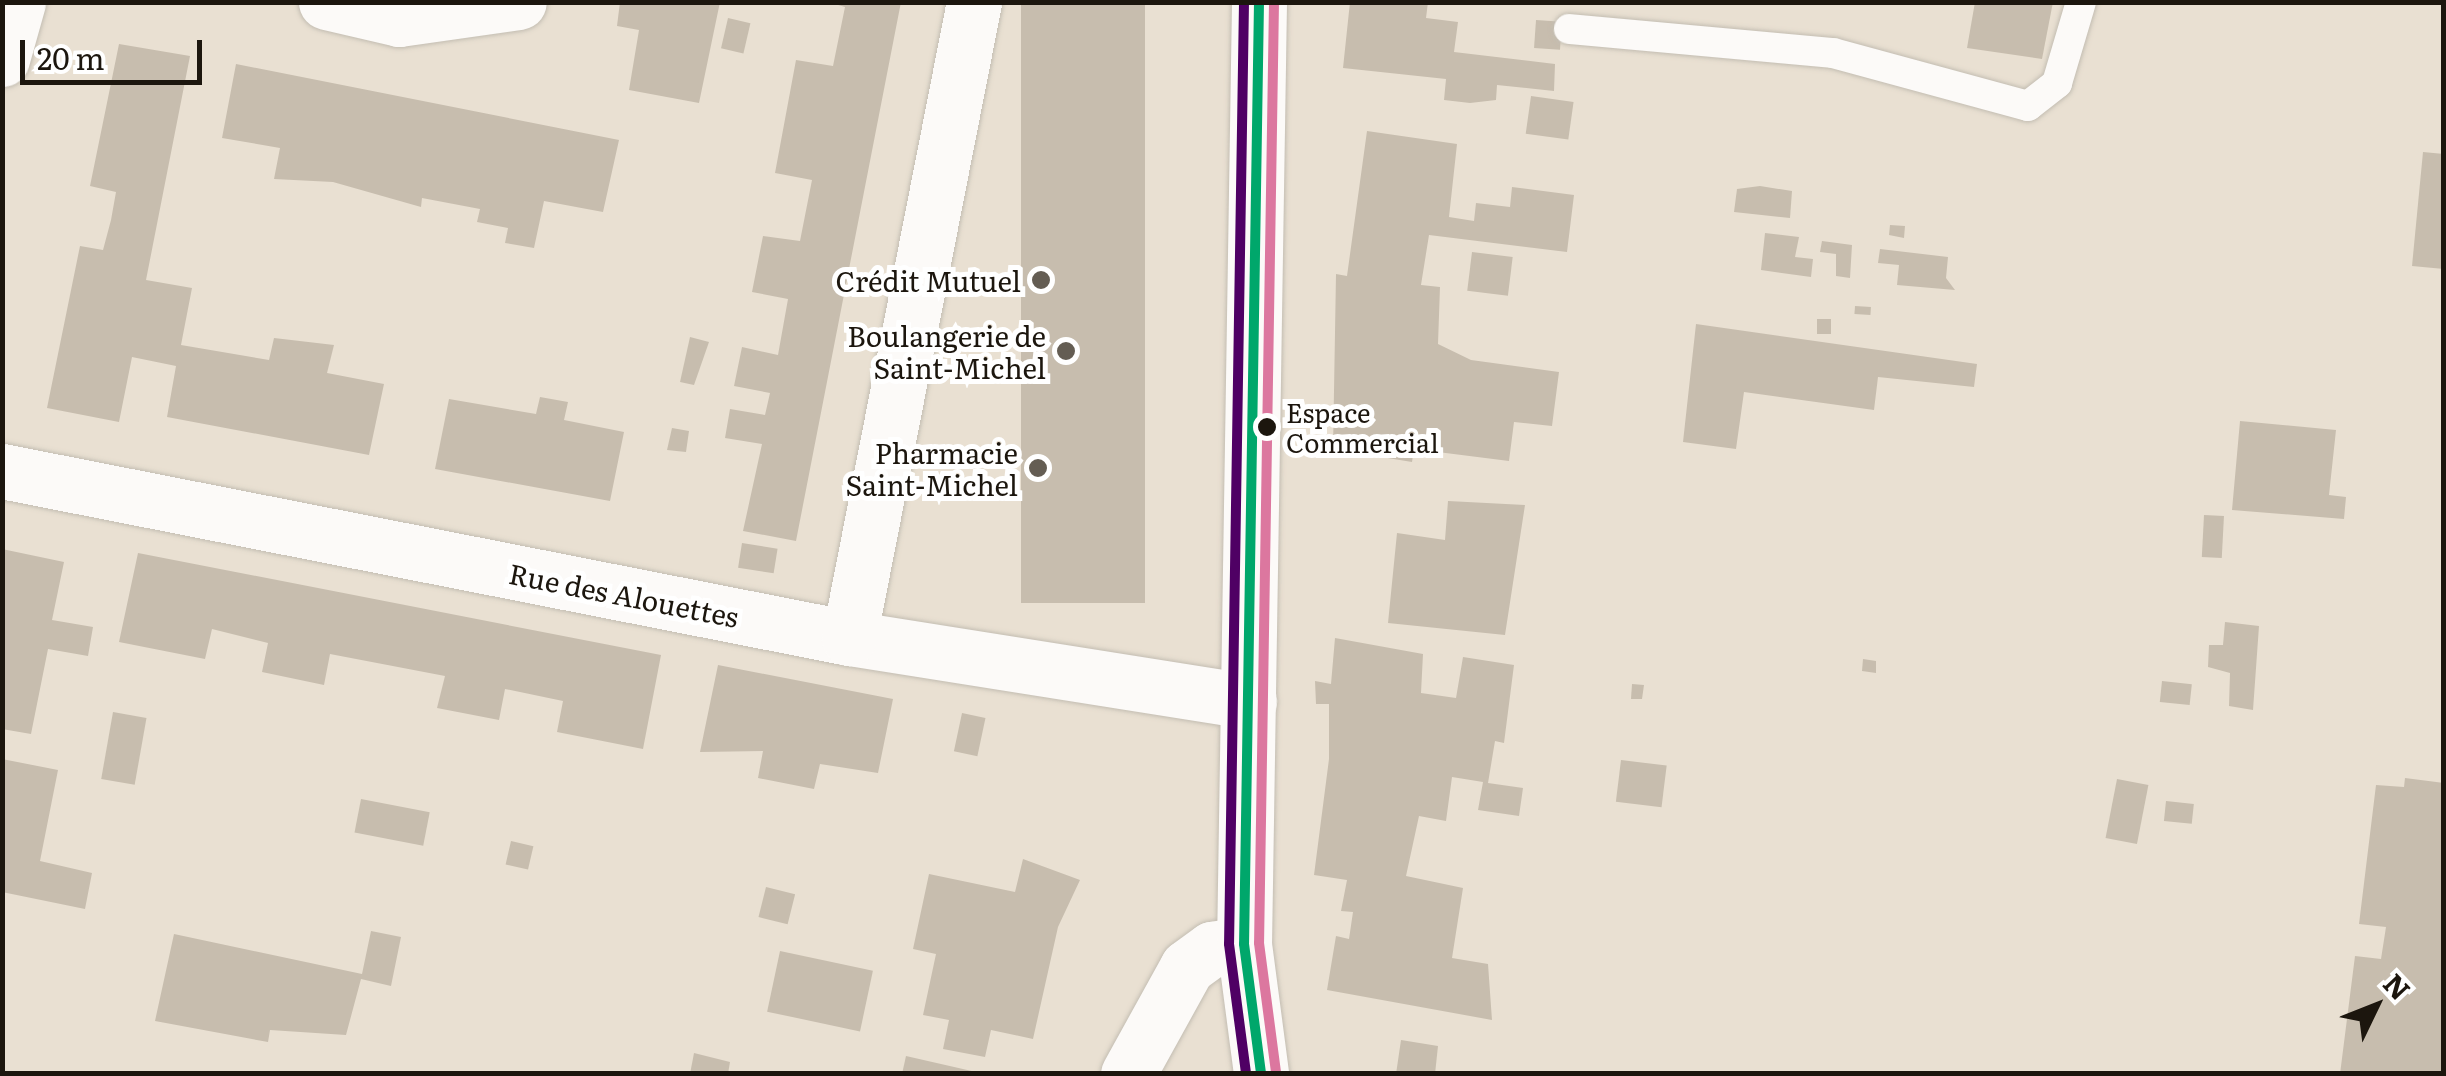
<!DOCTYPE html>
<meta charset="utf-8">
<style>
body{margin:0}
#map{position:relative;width:2446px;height:1076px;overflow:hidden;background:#e9e0d2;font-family:Literata,serif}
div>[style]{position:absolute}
.building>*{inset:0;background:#c7bdae;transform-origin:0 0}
.roads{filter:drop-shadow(0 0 2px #c3bdb2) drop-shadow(0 0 2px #c3bdb2)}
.lane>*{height:30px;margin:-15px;padding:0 15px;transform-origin:15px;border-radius:15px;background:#fcfaf8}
.street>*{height:55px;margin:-27.5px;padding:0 27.5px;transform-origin:27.5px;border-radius:27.5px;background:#fcfaf8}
.primary>*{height:55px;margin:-27.5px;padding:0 27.5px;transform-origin:27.5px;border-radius:27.5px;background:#fcfaf8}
.bus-1>*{height:10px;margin:-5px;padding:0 5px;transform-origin:5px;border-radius:5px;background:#00a76b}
.bus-2>*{height:10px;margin:-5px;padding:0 5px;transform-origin:5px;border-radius:5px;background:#4f0064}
.bus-3>*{height:10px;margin:-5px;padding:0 5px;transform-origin:5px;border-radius:5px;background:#dc779f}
.dots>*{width:28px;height:28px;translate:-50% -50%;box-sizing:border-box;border:5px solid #fff;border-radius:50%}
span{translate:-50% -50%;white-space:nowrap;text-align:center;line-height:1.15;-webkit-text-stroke:10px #fff;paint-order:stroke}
.bus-label{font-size:26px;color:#1c160e}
.left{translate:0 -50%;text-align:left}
.poi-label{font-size:28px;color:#1c160e}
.right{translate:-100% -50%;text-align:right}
.street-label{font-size:28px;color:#1c160e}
.frame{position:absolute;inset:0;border:5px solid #1c160e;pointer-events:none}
.north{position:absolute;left:2326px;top:956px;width:100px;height:100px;-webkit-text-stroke:8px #fff;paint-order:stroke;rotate:47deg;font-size:28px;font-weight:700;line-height:40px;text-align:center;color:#1c160e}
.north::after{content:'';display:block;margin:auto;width:35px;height:45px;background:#1c160e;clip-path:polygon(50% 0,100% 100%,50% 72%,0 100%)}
.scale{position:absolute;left:20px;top:40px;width:182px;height:45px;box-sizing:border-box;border:5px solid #1c160e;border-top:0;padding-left:12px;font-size:30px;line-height:35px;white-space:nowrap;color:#1c160e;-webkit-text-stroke:8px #fff;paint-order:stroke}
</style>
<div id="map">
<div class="building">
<div style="clip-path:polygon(620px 2px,720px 2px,699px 103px,629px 90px,639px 30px,617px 26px)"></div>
<div style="clip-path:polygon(828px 2px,901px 2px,796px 541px,743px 531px,762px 444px,725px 438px,730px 409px,765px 415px,770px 393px,734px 386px,742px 347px,778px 355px,788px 299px,752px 292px,763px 236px,800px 241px,812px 180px,775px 173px,796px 60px,833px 66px,845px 7px)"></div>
<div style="left:1021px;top:2px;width:124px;height:601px"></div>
<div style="clip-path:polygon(1350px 2px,1428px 2px,1426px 18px,1458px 22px,1454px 52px,1555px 64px,1554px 91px,1497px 85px,1496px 100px,1470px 103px,1444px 100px,1446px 79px,1343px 68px)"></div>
<div style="clip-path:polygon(1975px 2px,2053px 2px,2042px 59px,1967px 48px)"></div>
<div style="left:728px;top:18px;width:23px;height:31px;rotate:13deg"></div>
<div style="left:1536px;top:20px;width:26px;height:28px;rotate:4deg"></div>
<div style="clip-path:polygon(119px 44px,190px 56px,146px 280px,192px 288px,181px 345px,269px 360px,274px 338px,334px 345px,327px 373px,384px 384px,369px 455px,167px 417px,176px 366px,132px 357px,119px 422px,47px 408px,80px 246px,103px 250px,111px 220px,116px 192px,90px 186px)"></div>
<div style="clip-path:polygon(236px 64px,619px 140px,603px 212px,544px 201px,534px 248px,505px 243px,508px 228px,477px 222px,480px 209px,422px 198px,421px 207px,333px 182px,274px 179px,280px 148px,222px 138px)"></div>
<div style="left:1531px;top:96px;width:43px;height:38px;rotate:8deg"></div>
<div style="clip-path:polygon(1367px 131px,1457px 144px,1449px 217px,1474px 221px,1476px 203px,1510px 207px,1512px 187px,1574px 195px,1567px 252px,1429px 235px,1421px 285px,1440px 287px,1438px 344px,1471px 360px,1559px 372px,1552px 426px,1514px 422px,1509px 461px,1414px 449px,1412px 462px,1333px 449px,1336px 274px,1347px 276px)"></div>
<div style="clip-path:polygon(2423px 152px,2444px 154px,2444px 269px,2412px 266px)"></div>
<div style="clip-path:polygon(1760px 186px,1792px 191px,1790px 218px,1734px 212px,1737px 189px)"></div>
<div style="clip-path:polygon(1890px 225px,1905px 226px,1904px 238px,1889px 235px)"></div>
<div style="clip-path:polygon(1765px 233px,1799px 237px,1795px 257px,1813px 259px,1811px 277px,1761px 270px)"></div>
<div style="clip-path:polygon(1822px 241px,1852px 245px,1850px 278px,1836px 276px,1836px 254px,1820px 252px)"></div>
<div style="clip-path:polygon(1880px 249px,1948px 257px,1946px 278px,1955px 290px,1897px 285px,1899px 265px,1878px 263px)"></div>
<div style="left:1472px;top:252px;width:41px;height:39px;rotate:7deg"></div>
<div style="left:1855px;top:306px;width:16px;height:8px;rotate:4deg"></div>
<div style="left:1817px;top:319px;width:14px;height:15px"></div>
<div style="clip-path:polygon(1696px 324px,1977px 364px,1974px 387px,1878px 377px,1874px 410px,1744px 392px,1736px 449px,1683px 442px)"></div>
<div style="clip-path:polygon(690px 337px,709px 342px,694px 385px,680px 382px)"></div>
<div style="clip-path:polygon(540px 397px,568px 402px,564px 420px,624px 432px,610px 501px,435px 469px,449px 399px,536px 414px)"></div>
<div style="clip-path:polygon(2240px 421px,2336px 430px,2329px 495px,2346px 497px,2344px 519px,2232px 510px)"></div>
<div style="clip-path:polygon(672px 428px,689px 431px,686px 452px,667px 450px)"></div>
<div style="clip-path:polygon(1448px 501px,1525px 505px,1505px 635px,1388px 623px,1397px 533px,1445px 540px)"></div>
<div style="left:2204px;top:515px;width:20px;height:42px;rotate:3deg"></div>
<div style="left:742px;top:543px;width:36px;height:25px;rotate:9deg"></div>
<div style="clip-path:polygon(2px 549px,64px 562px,52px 620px,93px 627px,88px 656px,48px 649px,31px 734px,2px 729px)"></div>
<div style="clip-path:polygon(138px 553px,661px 655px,643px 749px,557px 732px,563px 701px,505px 689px,499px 720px,437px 708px,445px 676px,330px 654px,324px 685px,262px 672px,268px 643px,212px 629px,205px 659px,119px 642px)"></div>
<div style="clip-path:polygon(2225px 622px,2259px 626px,2253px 710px,2229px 706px,2230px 673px,2208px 667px,2209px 645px,2223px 645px)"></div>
<div style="clip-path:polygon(1335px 638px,1423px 654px,1421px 693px,1456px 698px,1463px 657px,1514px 665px,1504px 743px,1495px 741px,1488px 783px,1523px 788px,1519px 816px,1478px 810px,1483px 782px,1452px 777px,1446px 821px,1419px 816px,1406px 876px,1463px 888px,1452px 958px,1488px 964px,1492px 1020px,1327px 990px,1336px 936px,1349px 939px,1353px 912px,1341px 911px,1347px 880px,1314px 875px,1329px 759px,1329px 704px,1316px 704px,1315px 681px,1331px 684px)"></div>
<div style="clip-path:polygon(1863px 659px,1876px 661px,1876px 673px,1862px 671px)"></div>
<div style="clip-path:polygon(718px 665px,893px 699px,878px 773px,820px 764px,814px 789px,758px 778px,763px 751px,700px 752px)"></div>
<div style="left:2162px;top:681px;width:30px;height:21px;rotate:6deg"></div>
<div style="clip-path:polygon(1632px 684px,1644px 685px,1642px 699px,1631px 699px)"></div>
<div style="left:113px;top:712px;width:34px;height:68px;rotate:10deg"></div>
<div style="left:962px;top:713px;width:24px;height:39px;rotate:12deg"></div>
<div style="clip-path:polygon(2px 759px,58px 770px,40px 861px,92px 873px,85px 909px,2px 892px)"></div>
<div style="left:1621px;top:760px;width:46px;height:42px;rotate:7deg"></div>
<div style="clip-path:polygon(2405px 778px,2444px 783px,2444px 1074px,2340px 1074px,2355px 956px,2381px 959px,2386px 927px,2359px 924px,2376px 785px,2404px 787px)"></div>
<div style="left:2117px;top:779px;width:32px;height:60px;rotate:11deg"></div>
<div style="left:361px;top:799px;width:70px;height:34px;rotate:11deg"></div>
<div style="left:2166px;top:801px;width:28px;height:20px;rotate:6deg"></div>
<div style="left:511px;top:841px;width:23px;height:24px;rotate:13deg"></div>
<div style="clip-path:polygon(1023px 859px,1080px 880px,1058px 927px,1033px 1039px,991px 1030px,985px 1057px,943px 1049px,949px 1020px,923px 1015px,936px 954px,913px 949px,929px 874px,1015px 892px)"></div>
<div style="left:766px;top:887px;width:30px;height:31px;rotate:14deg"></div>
<div style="clip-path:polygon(371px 931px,401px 937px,391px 986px,361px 979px,346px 1035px,270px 1030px,268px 1042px,155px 1021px,174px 934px,362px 974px)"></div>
<div style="left:780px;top:951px;width:95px;height:62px;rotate:12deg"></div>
<div style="clip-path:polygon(1401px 1040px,1438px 1046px,1435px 1074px,1396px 1074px)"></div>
<div style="clip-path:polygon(694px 1053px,730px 1062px,728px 1074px,690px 1074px)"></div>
<div style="clip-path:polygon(906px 1056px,976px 1072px,976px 1074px,902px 1074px)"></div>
</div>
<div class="roads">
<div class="lane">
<div style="left:1569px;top:29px;width:265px;rotate:5.2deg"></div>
<div style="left:1833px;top:53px;width:202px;rotate:15.2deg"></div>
<div style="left:2028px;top:106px;width:37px;rotate:-38deg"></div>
<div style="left:2057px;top:83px;width:84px;rotate:-73.5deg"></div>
</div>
<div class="street">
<div style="left:326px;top:2px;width:75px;rotate:13.1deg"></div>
<div style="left:399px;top:19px;width:121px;rotate:-8.1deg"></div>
<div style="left:2px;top:59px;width:59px;rotate:-74.3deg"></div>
<div style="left:2px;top:471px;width:863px;rotate:11.15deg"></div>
<div style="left:849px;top:638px;width:405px;rotate:9deg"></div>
<div style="left:849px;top:638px;width:648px;rotate:-78.88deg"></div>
<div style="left:1128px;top:1074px;width:122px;rotate:-61.1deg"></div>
<div style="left:1187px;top:967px;width:31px;rotate:-36deg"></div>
<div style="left:1212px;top:949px;width:32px;rotate:-9deg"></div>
</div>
<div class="primary">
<div style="left:1259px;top:2px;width:942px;rotate:90.91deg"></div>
<div style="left:1244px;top:944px;width:131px;rotate:82.5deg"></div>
</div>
</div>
<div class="bus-1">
<div style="left:1259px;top:2px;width:942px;rotate:90.91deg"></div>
<div style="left:1244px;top:944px;width:131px;rotate:82.5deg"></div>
</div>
<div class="bus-2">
<div style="left:1244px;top:2px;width:942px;rotate:90.91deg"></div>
<div style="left:1229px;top:944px;width:131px;rotate:82.5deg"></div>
</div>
<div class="bus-3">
<div style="left:1274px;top:2px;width:941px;rotate:90.91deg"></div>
<div style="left:1259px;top:943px;width:130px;rotate:82.5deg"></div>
</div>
<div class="dots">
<div style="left:1041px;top:280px;background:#645d53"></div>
<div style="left:1066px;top:351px;background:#645d53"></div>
<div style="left:1267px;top:427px;background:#1c160e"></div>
<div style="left:1038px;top:468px;background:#645d53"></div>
</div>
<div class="bus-label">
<span class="left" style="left:1286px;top:427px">Espace<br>Commercial</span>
</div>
<div class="poi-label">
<span class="right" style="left:1021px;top:280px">Crédit Mutuel</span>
<span class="right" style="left:1046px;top:351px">Boulangerie de<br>Saint-Michel</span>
<span class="right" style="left:1018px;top:468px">Pharmacie<br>Saint-Michel</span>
</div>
<div class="street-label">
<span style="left:624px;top:594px;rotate:11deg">Rue des Alouettes</span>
</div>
<div class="frame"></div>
<div class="north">N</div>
<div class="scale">20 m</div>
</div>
